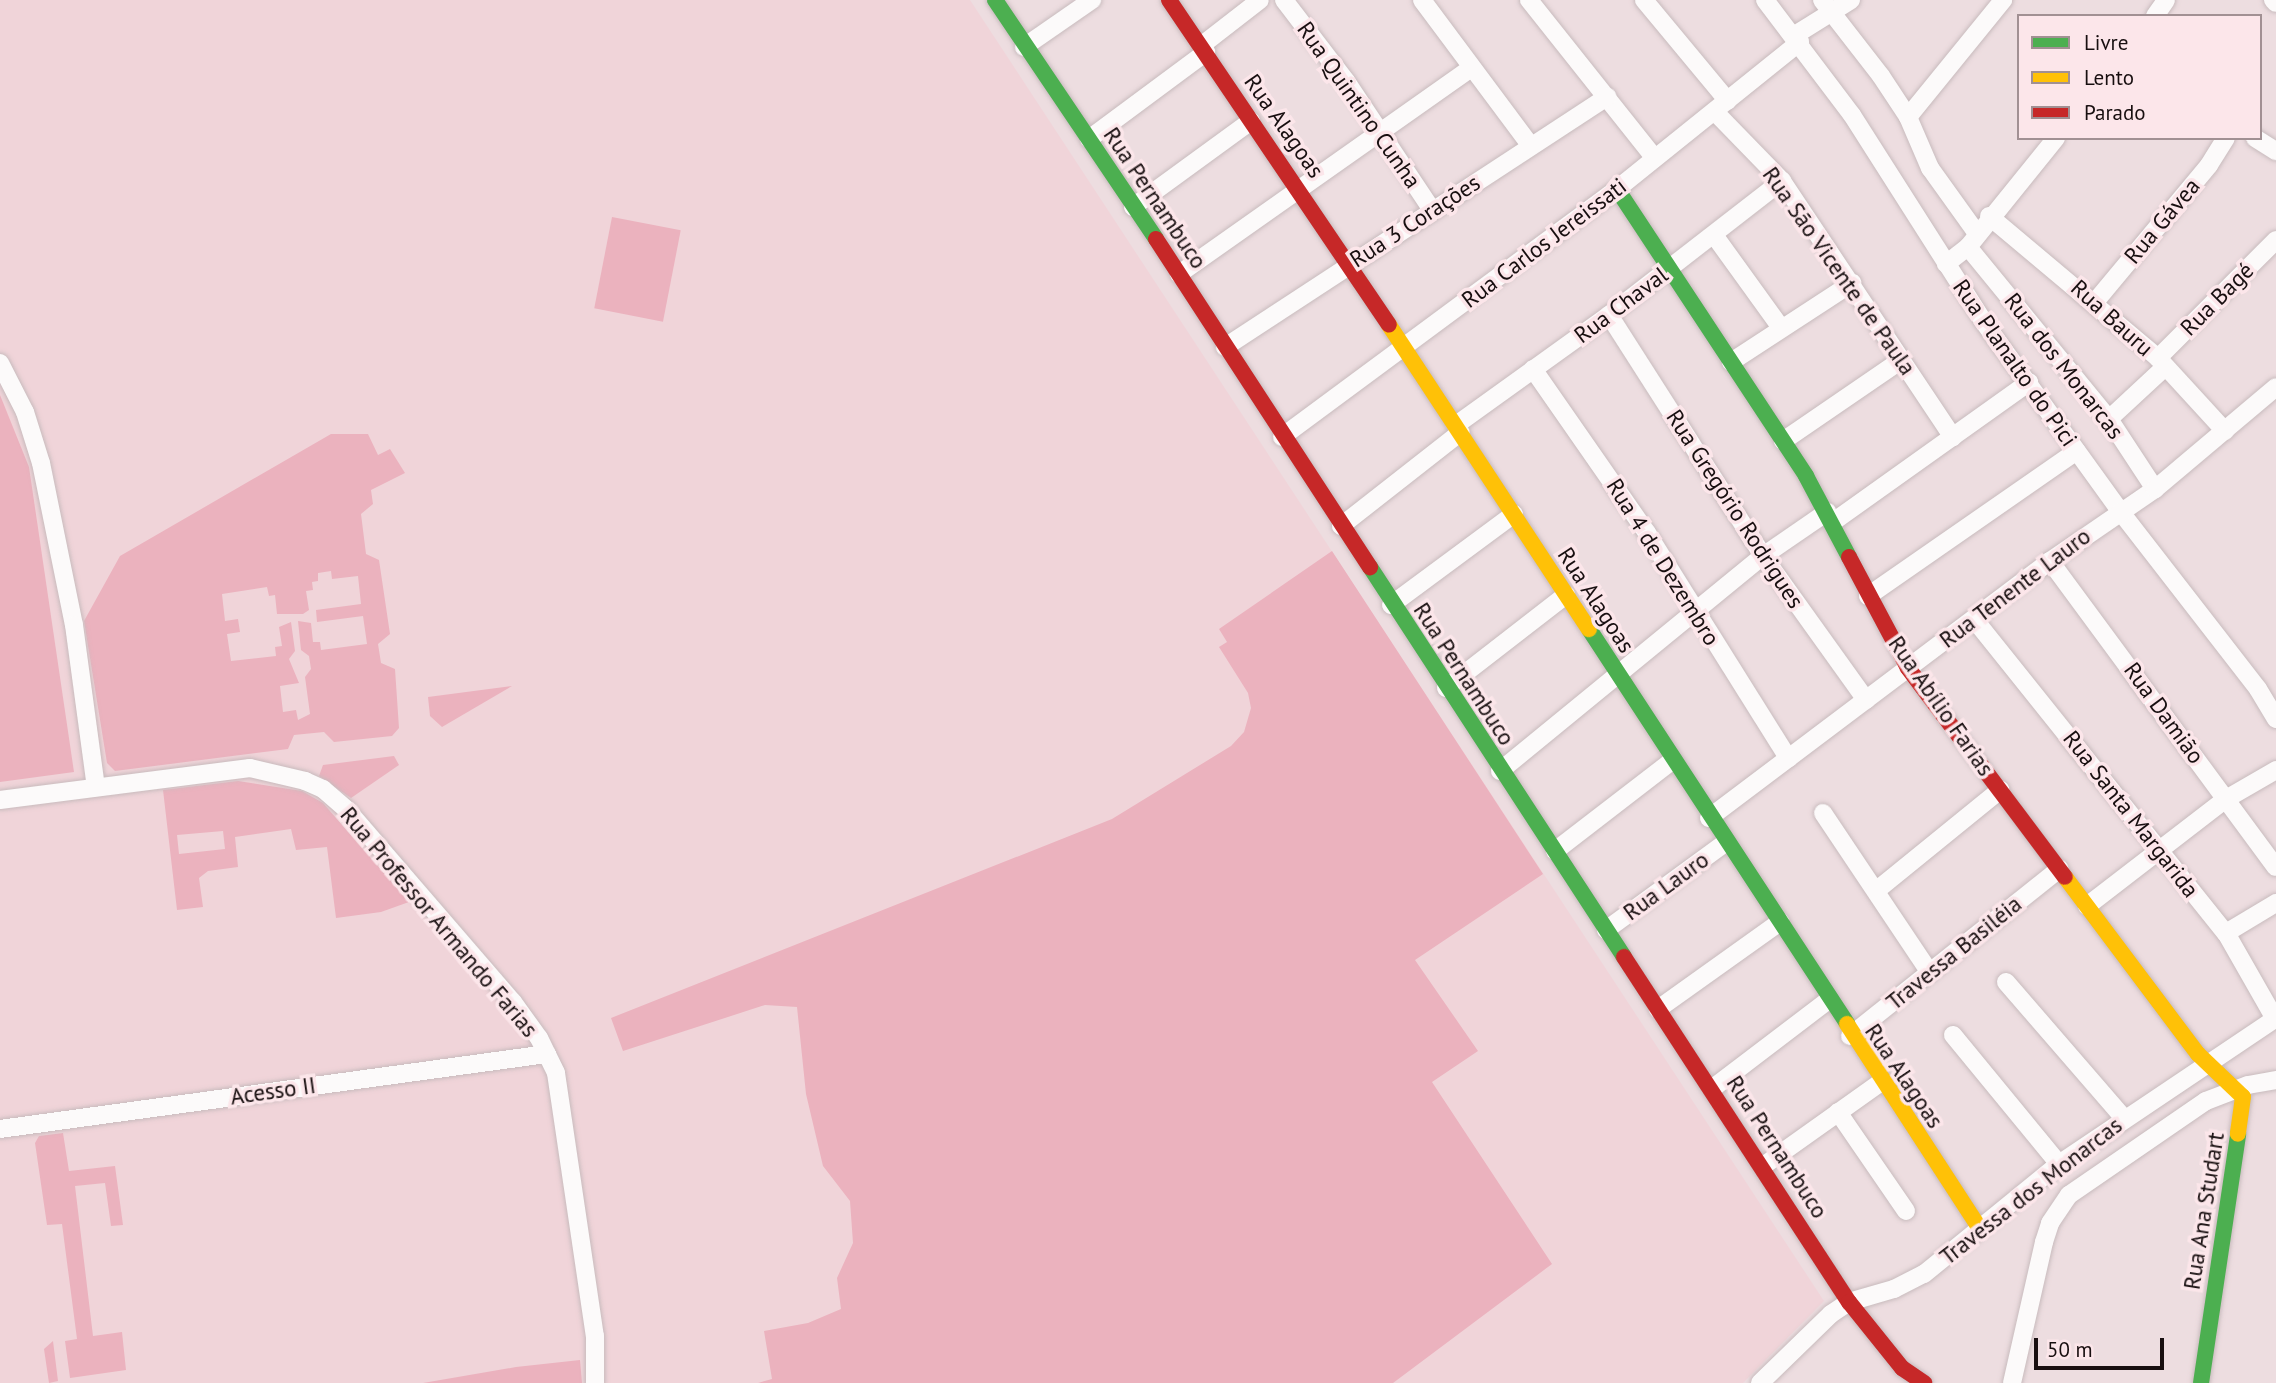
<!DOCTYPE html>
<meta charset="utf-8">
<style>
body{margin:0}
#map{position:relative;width:2276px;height:1383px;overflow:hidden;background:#eddde0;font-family:"PT Sans",sans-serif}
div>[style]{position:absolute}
.built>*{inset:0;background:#f0d4d9}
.green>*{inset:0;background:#ebb2be;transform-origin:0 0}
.roads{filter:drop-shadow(0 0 2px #c8bbbd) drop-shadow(0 0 2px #c8bbbd)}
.street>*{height:18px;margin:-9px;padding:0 9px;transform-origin:9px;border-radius:9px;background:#fcfafa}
.fast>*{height:16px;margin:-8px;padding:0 8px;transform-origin:8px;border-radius:8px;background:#4caf50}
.slow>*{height:16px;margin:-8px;padding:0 8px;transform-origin:8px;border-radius:8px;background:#ffc107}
.jam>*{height:16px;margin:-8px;padding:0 8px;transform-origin:8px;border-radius:8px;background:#c62828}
span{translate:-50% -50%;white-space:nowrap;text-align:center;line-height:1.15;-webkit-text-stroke:7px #fce6ea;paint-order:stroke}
.street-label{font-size:23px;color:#180f10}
.legend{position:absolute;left:2017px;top:14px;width:245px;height:126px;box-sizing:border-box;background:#fce6ea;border:2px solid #a19093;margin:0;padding:9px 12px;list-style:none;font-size:21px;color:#180f10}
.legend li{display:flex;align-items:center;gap:14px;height:35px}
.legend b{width:35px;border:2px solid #a19093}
.scale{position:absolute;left:2034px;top:1338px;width:130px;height:32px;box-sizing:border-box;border:4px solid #180f10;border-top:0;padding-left:9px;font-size:21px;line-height:24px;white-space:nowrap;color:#180f10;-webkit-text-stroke:5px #fce6ea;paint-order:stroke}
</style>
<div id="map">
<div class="built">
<div style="clip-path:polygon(0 0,970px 0,1824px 1301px,1743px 1383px,0 1383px)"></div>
</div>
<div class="green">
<div style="left:612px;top:217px;width:70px;height:93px;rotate:11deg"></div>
<div style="clip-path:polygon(0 395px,29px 467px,74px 772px,0 782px)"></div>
<div style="clip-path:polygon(evenodd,331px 434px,368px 434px,378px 455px,390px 449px,405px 473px,371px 490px,373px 504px,361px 514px,366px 554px,379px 560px,390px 634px,378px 644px,381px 663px,395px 669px,399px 728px,392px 736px,334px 742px,324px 732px,294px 735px,288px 749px,115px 771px,107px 763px,84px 621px,120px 556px,331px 434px,331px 571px,332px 579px,358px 576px,361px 604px,316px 610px,317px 622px,363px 616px,367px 644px,321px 650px,320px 642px,313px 642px,311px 623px,298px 621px,301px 650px,309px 656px,311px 669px,305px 677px,310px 714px,298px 720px,296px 710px,283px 712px,280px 686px,299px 683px,289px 659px,295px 651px,291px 622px,279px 627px,282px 646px,275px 647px,276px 656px,231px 661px,227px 634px,240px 632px,238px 619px,225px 621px,222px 594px,267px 587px,269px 596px,275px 595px,277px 614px,303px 614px,309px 610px,306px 591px,313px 590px,312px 582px,318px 581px,318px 573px,331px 571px)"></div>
<div style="clip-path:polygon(1332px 551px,1543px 874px,1415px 960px,1478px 1051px,1432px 1082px,1552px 1264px,1393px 1383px,758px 1383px,772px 1379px,764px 1331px,808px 1323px,841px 1309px,837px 1278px,853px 1243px,850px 1201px,823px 1166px,806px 1094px,797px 1007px,765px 1005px,623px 1051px,611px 1018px,1112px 819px,1231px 746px,1244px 732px,1251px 708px,1248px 693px,1219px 647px,1227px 642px,1219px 629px)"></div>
<div style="clip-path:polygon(512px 686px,442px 727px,430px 716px,428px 697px)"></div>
<div style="clip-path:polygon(394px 756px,399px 765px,351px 798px,319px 776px,323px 765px)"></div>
<div style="clip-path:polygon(evenodd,238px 781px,302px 791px,323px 803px,409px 902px,381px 912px,336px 918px,327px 847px,296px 850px,291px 829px,235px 837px,238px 867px,208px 871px,199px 878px,203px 907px,177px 910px,163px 790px,238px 781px,223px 831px,225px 849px,179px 854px,177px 835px,223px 831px)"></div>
<div style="clip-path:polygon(63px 1133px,69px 1171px,115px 1166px,123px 1225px,111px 1226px,105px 1183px,75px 1186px,93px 1336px,122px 1332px,126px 1370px,70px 1378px,65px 1341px,77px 1339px,62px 1224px,47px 1225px,35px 1143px,39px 1136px)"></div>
<div style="clip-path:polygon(53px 1341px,58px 1381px,49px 1383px,44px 1349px)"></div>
<div style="clip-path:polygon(580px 1360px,582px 1383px,423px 1383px,516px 1367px)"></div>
</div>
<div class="roads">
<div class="street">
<div style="left:1284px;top:0;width:102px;rotate:52.6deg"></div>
<div style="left:1346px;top:81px;width:155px;rotate:56.3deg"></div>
<div style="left:1422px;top:0;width:182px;rotate:53.3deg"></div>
<div style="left:1529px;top:0;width:201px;rotate:51.5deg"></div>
<div style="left:1644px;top:0;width:131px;rotate:50.3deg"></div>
<div style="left:1765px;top:0;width:144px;rotate:52.9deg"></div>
<div style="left:1852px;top:115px;width:244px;rotate:57.5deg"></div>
<div style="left:1983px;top:321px;width:234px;rotate:54.2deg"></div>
<div style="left:2120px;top:511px;width:225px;rotate:52.2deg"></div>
<div style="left:2258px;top:689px;width:35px;rotate:59deg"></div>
<div style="left:1822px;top:0;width:96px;rotate:52.2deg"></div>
<div style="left:1881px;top:76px;width:49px;rotate:56.6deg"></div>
<div style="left:1908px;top:117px;width:56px;rotate:66.7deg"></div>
<div style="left:1930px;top:168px;width:79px;rotate:54.3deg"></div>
<div style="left:2273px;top:0;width:4px;rotate:45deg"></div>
<div style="left:2155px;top:16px;width:19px;rotate:-55deg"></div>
<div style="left:1795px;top:35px;width:66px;rotate:-32deg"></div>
<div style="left:1202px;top:45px;width:73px;rotate:-37.8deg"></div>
<div style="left:1024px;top:47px;width:83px;rotate:-34.7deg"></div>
<div style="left:1715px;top:112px;width:96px;rotate:45.8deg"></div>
<div style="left:1782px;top:181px;width:308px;rotate:56.3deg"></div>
<div style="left:1908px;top:117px;width:151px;rotate:-50.9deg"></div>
<div style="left:2255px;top:138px;width:25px;rotate:32deg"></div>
<div style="left:1089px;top:139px;width:146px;rotate:-36.6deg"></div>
<div style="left:1133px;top:207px;width:146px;rotate:-36.1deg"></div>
<div style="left:1989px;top:216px;width:221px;rotate:40deg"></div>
<div style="left:2158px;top:358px;width:99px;rotate:47.5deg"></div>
<div style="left:1714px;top:235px;width:115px;rotate:54.2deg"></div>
<div style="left:1968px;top:247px;width:222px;rotate:50.7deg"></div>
<div style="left:2109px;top:419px;width:84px;rotate:56.7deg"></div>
<div style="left:1946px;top:264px;width:28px;rotate:-38deg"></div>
<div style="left:1968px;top:247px;width:140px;rotate:-51.1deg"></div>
<div style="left:1179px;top:274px;width:356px;rotate:-35.2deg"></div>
<div style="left:2095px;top:302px;width:178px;rotate:-50.2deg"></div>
<div style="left:2209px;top:165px;width:32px;rotate:-58deg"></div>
<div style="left:1609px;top:315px;width:286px;rotate:57.4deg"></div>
<div style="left:1763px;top:556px;width:177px;rotate:54.4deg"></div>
<div style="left:1225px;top:347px;width:457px;rotate:-33.2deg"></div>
<div style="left:2158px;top:358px;width:167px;rotate:-45deg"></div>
<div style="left:1731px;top:362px;width:145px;rotate:-33.1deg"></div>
<div style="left:0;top:363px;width:55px;rotate:63deg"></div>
<div style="left:25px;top:412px;width:53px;rotate:72.6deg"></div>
<div style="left:41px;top:463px;width:165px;rotate:78.5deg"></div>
<div style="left:74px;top:625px;width:163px;rotate:82.3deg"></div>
<div style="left:1533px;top:369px;width:200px;rotate:55.2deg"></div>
<div style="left:1647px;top:533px;width:266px;rotate:57.9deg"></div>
<div style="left:2109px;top:419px;width:74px;rotate:-42.8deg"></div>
<div style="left:1456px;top:425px;width:188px;rotate:-35.7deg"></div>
<div style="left:1609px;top:315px;width:219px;rotate:-37.8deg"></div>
<div style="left:1282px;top:437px;width:417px;rotate:-36.5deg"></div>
<div style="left:1617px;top:189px;width:235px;rotate:-38.8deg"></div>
<div style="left:1783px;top:441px;width:142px;rotate:-34.4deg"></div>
<div style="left:1833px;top:522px;width:241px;rotate:-35.5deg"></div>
<div style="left:1341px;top:526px;width:152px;rotate:-38.1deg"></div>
<div style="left:2050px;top:561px;width:380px;rotate:53.6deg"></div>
<div style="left:1868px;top:596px;width:254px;rotate:-34.8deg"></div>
<div style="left:1391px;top:605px;width:153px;rotate:-36.5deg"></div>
<div style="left:1974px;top:619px;width:403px;rotate:51.3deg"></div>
<div style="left:2226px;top:933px;width:99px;rotate:60.3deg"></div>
<div style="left:1446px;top:688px;width:152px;rotate:-37.8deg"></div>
<div style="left:1500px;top:771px;width:340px;rotate:-39.3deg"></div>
<div style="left:1763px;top:556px;width:78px;rotate:-34.5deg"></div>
<div style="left:0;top:800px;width:252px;rotate:-7.3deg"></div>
<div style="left:250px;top:768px;width:57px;rotate:13.3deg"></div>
<div style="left:305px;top:781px;width:20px;rotate:24deg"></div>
<div style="left:323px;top:789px;width:33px;rotate:41deg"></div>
<div style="left:348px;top:811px;width:252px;rotate:49.2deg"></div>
<div style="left:513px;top:1002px;width:44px;rotate:54.2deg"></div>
<div style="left:539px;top:1038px;width:39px;rotate:64deg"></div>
<div style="left:556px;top:1073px;width:266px;rotate:81.6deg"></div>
<div style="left:595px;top:1336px;width:47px;rotate:90deg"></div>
<div style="left:1823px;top:813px;width:192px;rotate:56.2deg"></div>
<div style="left:1709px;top:818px;width:427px;rotate:-37deg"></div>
<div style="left:2050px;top:561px;width:127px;rotate:-34.4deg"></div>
<div style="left:2155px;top:489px;width:158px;rotate:-40.1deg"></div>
<div style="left:1555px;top:851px;width:148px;rotate:-37.6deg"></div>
<div style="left:1877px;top:890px;width:159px;rotate:-39.1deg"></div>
<div style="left:2087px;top:906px;width:175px;rotate:-37.6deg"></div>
<div style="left:2226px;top:799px;width:58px;rotate:-30.1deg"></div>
<div style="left:1606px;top:930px;width:147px;rotate:-36.2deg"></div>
<div style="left:2226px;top:933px;width:58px;rotate:-31deg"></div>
<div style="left:2006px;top:982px;width:180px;rotate:49.1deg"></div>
<div style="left:1658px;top:1009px;width:150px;rotate:-35.5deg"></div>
<div style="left:1953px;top:1035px;width:167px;rotate:50.6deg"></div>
<div style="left:1850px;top:1036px;width:268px;rotate:-38.6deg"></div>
<div style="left:1713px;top:1088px;width:143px;rotate:-37.3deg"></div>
<div style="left:1838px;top:1112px;width:120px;rotate:55.5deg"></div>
<div style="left:0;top:1129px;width:552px;rotate:-7.81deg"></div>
<div style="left:1763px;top:1166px;width:143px;rotate:-35.4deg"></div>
<div style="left:1760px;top:1383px;width:99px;rotate:-44.2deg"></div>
<div style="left:1831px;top:1314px;width:22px;rotate:-34deg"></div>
<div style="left:1849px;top:1302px;width:47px;rotate:-16.1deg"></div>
<div style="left:1894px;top:1289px;width:34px;rotate:-27deg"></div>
<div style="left:1924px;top:1274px;width:174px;rotate:-39.2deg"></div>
<div style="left:2059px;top:1164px;width:262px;rotate:-33.9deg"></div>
<div style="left:2012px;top:1383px;width:145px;rotate:-77.2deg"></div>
<div style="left:2044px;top:1242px;width:20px;rotate:-72deg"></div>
<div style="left:2050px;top:1223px;width:34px;rotate:-56deg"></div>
<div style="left:2069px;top:1195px;width:166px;rotate:-34.5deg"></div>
<div style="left:2206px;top:1101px;width:45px;rotate:-20.9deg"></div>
<div style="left:2248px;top:1085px;width:28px;rotate:-10deg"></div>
</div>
<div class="fast">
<div style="left:995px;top:0;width:288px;rotate:56deg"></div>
<div style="left:1617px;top:189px;width:344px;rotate:56.6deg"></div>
<div style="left:1806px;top:476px;width:92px;rotate:62deg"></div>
<div style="left:1370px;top:567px;width:465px;rotate:56.9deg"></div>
<div style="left:1589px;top:629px;width:472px;rotate:56.8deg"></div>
<div style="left:2201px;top:1383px;width:252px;rotate:-81.5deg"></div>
</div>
<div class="slow">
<div style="left:1389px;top:325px;width:364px;rotate:56.7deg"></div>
<div style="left:2065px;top:877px;width:221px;rotate:53.1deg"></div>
<div style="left:2198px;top:1054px;width:62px;rotate:43.7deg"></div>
<div style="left:2243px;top:1097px;width:37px;rotate:98deg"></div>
<div style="left:1847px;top:1024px;width:244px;rotate:57deg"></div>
</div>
<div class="jam">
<div style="left:1169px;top:0;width:392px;rotate:55.9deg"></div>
<div style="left:1156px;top:239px;width:392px;rotate:56.9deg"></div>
<div style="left:1849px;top:557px;width:126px;rotate:62deg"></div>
<div style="left:1908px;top:668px;width:261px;rotate:53.1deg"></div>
<div style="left:1624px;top:957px;width:412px;rotate:56.9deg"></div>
<div style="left:1849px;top:1302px;width:85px;rotate:51.2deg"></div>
<div style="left:1902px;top:1368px;width:27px;rotate:34deg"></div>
</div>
</div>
<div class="street-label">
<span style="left:1359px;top:105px;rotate:55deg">Rua Quintino Cunha</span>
<span style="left:1284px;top:126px;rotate:55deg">Rua Alagoas</span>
<span style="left:1155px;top:198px;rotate:56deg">Rua Pernambuco</span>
<span style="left:1415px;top:221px;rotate:-33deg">Rua 3 Corações</span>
<span style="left:2162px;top:221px;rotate:-50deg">Rua Gávea</span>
<span style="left:1544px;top:243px;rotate:-37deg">Rua Carlos Jereissati</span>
<span style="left:1839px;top:271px;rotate:55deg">Rua São Vicente de Paula</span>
<span style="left:2217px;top:299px;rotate:-45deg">Rua Bagé</span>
<span style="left:1621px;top:305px;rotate:-37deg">Rua Chaval</span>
<span style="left:2112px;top:318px;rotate:42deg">Rua Bauru</span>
<span style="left:2015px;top:363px;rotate:55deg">Rua Planalto do Pici</span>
<span style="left:2064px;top:366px;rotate:52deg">Rua dos Monarcas</span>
<span style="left:1735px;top:509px;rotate:57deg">Rua Gregório Rodrigues</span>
<span style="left:1663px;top:562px;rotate:58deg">Rua 4 de Dezembro</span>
<span style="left:2015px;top:588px;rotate:-37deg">Rua Tenente Lauro</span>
<span style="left:1596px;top:600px;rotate:57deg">Rua Alagoas</span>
<span style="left:1464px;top:674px;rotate:57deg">Rua Pernambuco</span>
<span style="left:1941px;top:706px;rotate:55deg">Rua Abílio Farias</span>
<span style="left:2164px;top:713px;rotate:54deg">Rua Damião</span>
<span style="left:2131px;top:814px;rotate:52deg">Rua Santa Margarida</span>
<span style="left:1666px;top:886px;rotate:-36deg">Rua Lauro</span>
<span style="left:439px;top:922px;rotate:50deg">Rua Professor Armando Farias</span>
<span style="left:1954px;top:953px;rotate:-39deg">Travessa Basiléia</span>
<span style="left:1904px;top:1076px;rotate:56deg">Rua Alagoas</span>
<span style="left:273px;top:1091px;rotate:-8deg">Acesso II</span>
<span style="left:1777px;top:1147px;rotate:57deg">Rua Pernambuco</span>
<span style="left:2031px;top:1191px;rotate:-38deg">Travessa dos Monarcas</span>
<span style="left:2204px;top:1211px;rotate:-81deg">Rua Ana Studart</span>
</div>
<ul class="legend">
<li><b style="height:9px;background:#4caf50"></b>Livre</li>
<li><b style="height:9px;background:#ffc107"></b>Lento</li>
<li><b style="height:9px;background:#c62828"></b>Parado</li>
</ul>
<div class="scale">50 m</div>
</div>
